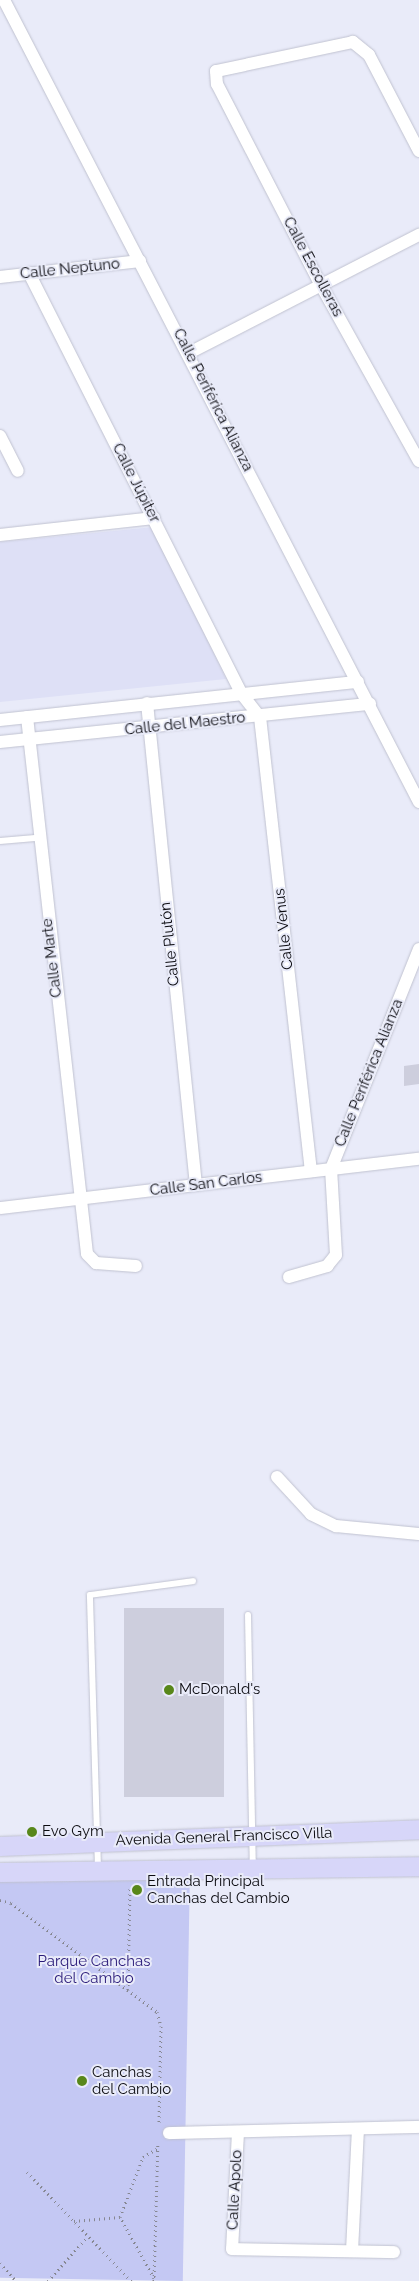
<!DOCTYPE html>
<meta charset="utf-8">
<style>
body{margin:0}
#map{position:relative;width:419px;height:2281px;overflow:hidden;background:#e9ebf9;font-family:Raleway,sans-serif}
div>[style]{position:absolute}
.built>*{inset:0;background:#dee0f6}
.green>*{inset:0;background:#c4c8f3;transform-origin:0 0}
.building>*{inset:0;background:#cdcedd;transform-origin:0 0}
.path>*{height:3px;margin-top:-1.5px;transform-origin:0;background:repeating-linear-gradient(90deg,#868791 0 1px,transparent 0 5px)}
.roads{filter:drop-shadow(0 0 1px #c0c2d0) drop-shadow(0 0 1px #c0c2d0)}
.service>*{height:6px;margin:-3px;padding:0 3px;transform-origin:3px;border-radius:3px;background:#fff}
.minor>*{height:12px;margin:-6px;padding:0 6px;transform-origin:6px;border-radius:6px;background:#fff}
.secondary>*{height:19px;margin:-9.5px;padding:0 9.5px;transform-origin:9.5px;border-radius:9.5px;background:#d7d6f9}
.dots>*{width:14px;height:14px;translate:-50% -50%;box-sizing:border-box;border:2px solid #e9ebf9;border-radius:50%}
span{translate:-50% -50%;white-space:nowrap;text-align:center;line-height:1.15;-webkit-text-stroke:4px #e9ebf9;paint-order:stroke}
.street-label{font-size:15px;color:#0b0b10}
.poi-label{font-size:15px;color:#0b0b10}
.left{translate:0 -50%;text-align:left}
.park-label{font-size:15px;color:#2a1b79}
</style>
<div id="map">
<div class="built">
<div style="clip-path:polygon(154px 527px,226px 679px,0 702px,0 542px)"></div>
</div>
<div class="green">
<div style="left:190px;top:1868px;width:413px;height:190px;rotate:91deg"></div>
</div>
<div class="building">
<div style="clip-path:polygon(419px 1064px,419px 1084px,404px 1086px,404px 1066px)"></div>
<div style="left:224px;top:1608px;width:189px;height:100px;rotate:90deg"></div>
</div>
<div class="path">
<div style="left:0;top:1900px;width:11px;rotate:15deg"></div>
<div style="left:11px;top:1903px;width:182px;rotate:36.7deg"></div>
<div style="left:157px;top:2012px;width:15px;rotate:74deg"></div>
<div style="left:161px;top:2026px;width:99px;rotate:91.2deg"></div>
<div style="left:128px;top:1990px;width:104px;rotate:-88.9deg"></div>
<div style="left:27px;top:2172px;width:151px;rotate:46.3deg"></div>
<div style="left:74px;top:2221px;width:46px;rotate:-5deg"></div>
<div style="left:0;top:2263px;width:24px;rotate:48deg"></div>
<div style="left:154px;top:2278px;width:70px;rotate:-119.1deg"></div>
<div style="left:120px;top:2217px;width:64px;rotate:-69deg"></div>
<div style="left:143px;top:2157px;width:17px;rotate:-31deg"></div>
<div style="left:48px;top:2281px;width:60px;rotate:-48.4deg"></div>
<div style="left:154px;top:2281px;width:139px;rotate:-88.4deg"></div>
</div>
<div class="roads">
<div class="service">
<div style="left:0;top:841px;width:38px;rotate:-5deg"></div>
<div style="left:248px;top:1615px;width:251px;rotate:88.9deg"></div>
<div style="left:98px;top:1868px;width:273px;rotate:-91.7deg"></div>
<div style="left:90px;top:1595px;width:104px;rotate:-7.7deg"></div>
</div>
<div class="minor">
<div style="left:4px;top:0;width:903px;rotate:62.64deg"></div>
<div style="left:419px;top:151px;width:108px;rotate:-117.5deg"></div>
<div style="left:369px;top:55px;width:21px;rotate:-141deg"></div>
<div style="left:353px;top:42px;width:140px;rotate:168deg"></div>
<div style="left:216px;top:71px;width:13px;rotate:86deg"></div>
<div style="left:217px;top:84px;width:229px;rotate:62.7deg"></div>
<div style="left:322px;top:287px;width:199px;rotate:60.9deg"></div>
<div style="left:29px;top:273px;width:470px;rotate:63.2deg"></div>
<div style="left:241px;top:693px;width:31px;rotate:52deg"></div>
<div style="left:260px;top:717px;width:457px;rotate:83.6deg"></div>
<div style="left:0;top:277px;width:141px;rotate:-6.5deg"></div>
<div style="left:189px;top:353px;width:259px;rotate:-27.2deg"></div>
<div style="left:0;top:436px;width:39px;rotate:63deg"></div>
<div style="left:0;top:535px;width:155px;rotate:-6.3deg"></div>
<div style="left:147px;top:703px;width:484px;rotate:84.2deg"></div>
<div style="left:27px;top:717px;width:540px;rotate:83.62deg"></div>
<div style="left:87px;top:1254px;width:13px;rotate:45deg"></div>
<div style="left:96px;top:1263px;width:40px;rotate:4.3deg"></div>
<div style="left:0;top:720px;width:360px;rotate:-6.1deg"></div>
<div style="left:0;top:742px;width:372px;rotate:-5.9deg"></div>
<div style="left:0;top:1208px;width:422px;rotate:-6.7deg"></div>
<div style="left:289px;top:1277px;width:40px;rotate:-16deg"></div>
<div style="left:327px;top:1266px;width:14px;rotate:-51deg"></div>
<div style="left:336px;top:1255px;width:86px;rotate:-93.3deg"></div>
<div style="left:331px;top:1169px;width:237px;rotate:-68.2deg"></div>
<div style="left:277px;top:1477px;width:50px;rotate:47.4deg"></div>
<div style="left:311px;top:1514px;width:28px;rotate:26deg"></div>
<div style="left:336px;top:1526px;width:83px;rotate:5.5deg"></div>
<div style="left:238px;top:2132px;width:117px;rotate:92.9deg"></div>
<div style="left:232px;top:2249px;width:162px;rotate:1.1deg"></div>
<div style="left:169px;top:2133px;width:250px;rotate:-1.4deg"></div>
<div style="left:352px;top:2251px;width:122px;rotate:-87.2deg"></div>
</div>
<div class="secondary">
<div style="left:0;top:1846px;width:419px;rotate:-2.3deg"></div>
<div style="left:0;top:1872px;width:419px;rotate:-0.8deg"></div>
</div>
</div>
<div class="dots">
<div style="left:169px;top:1690px;background:#58871a"></div>
<div style="left:32px;top:1832px;background:#58871a"></div>
<div style="left:137px;top:1890px;background:#58871a"></div>
<div style="left:82px;top:2081px;background:#58871a"></div>
</div>
<div class="street-label">
<span style="left:313px;top:267px;rotate:62deg">Calle Escolleras</span>
<span style="left:70px;top:269px;rotate:-6deg">Calle Neptuno</span>
<span style="left:213px;top:400px;rotate:63deg">Calle Periférica Alianza</span>
<span style="left:136px;top:483px;rotate:63deg">Calle Júpiter</span>
<span style="left:185px;top:724px;rotate:-6deg">Calle del Maestro</span>
<span style="left:284px;top:929px;rotate:-96deg">Calle Venus</span>
<span style="left:170px;top:944px;rotate:-96deg">Calle Plutón</span>
<span style="left:52px;top:958px;rotate:-97deg">Calle Marte</span>
<span style="left:369px;top:1073px;rotate:-68deg">Calle Periférica Alianza</span>
<span style="left:206px;top:1184px;rotate:-7deg">Calle San Carlos</span>
<span style="left:224px;top:1837px;rotate:-2deg">Avenida General Francisco Villa</span>
<span style="left:235px;top:2190px;rotate:-87deg">Calle Apolo</span>
</div>
<div class="poi-label">
<span class="left" style="left:179px;top:1690px">McDonald's</span>
<span class="left" style="left:42px;top:1832px">Evo Gym</span>
<span class="left" style="left:147px;top:1890px">Entrada Principal<br>Canchas del Cambio</span>
<span class="left" style="left:92px;top:2081px">Canchas<br>del Cambio</span>
</div>
<div class="park-label">
<span style="left:94px;top:1970px">Parque Canchas<br>del Cambio</span>
</div>
</div>
